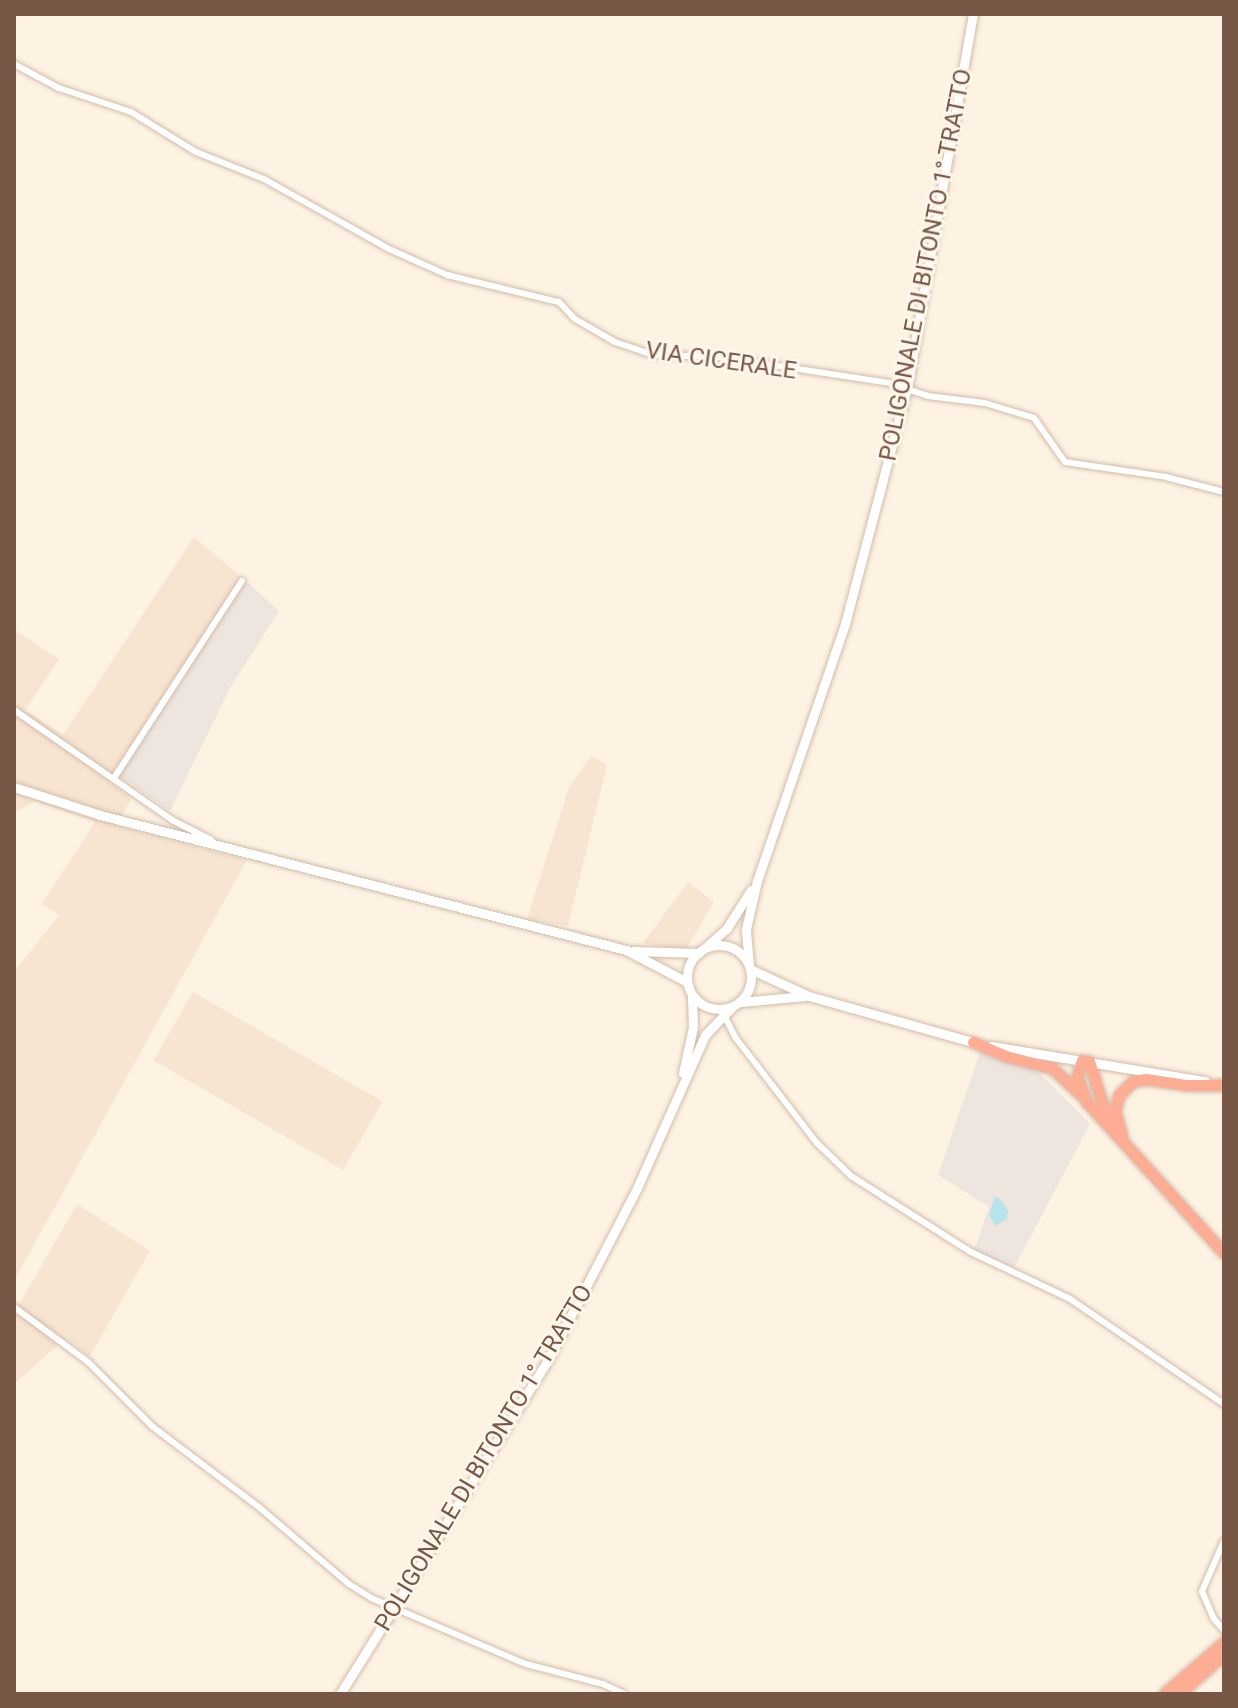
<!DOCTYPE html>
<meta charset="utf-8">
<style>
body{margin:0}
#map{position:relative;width:1238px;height:1708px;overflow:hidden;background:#fef3e3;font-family:Roboto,sans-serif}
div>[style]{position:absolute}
.residential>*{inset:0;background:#f7e4d1;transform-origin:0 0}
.industrial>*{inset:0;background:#ede5de}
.water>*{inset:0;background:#b6e4ea}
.roads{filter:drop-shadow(0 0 2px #d3bcab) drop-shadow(0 0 2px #d3bcab)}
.minor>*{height:6px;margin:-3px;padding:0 3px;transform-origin:3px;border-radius:3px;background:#fff}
.secondary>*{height:9px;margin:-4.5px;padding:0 4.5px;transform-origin:4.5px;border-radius:4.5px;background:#fff}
.secondary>.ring{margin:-4.5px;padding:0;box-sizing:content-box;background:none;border:9px solid #fff;border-radius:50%}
.motorway>*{height:11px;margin:-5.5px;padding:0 5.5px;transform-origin:5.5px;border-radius:5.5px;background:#fead95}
span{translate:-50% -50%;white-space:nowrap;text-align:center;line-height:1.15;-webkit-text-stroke:6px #fff7ec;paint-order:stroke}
.street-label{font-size:24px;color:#795747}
.frame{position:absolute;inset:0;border:16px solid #795747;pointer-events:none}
</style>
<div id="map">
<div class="residential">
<div style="clip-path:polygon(194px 537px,241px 577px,108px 780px,131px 799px,117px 826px,247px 860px,14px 1281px,14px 972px,59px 915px,42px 904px,95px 822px,34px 801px,14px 813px,14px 629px,59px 659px,25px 710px,63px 735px)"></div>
<div style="clip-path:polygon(591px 756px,607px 765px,568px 926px,527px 919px,569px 787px)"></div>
<div style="clip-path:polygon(688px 882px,714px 902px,685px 951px,643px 943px)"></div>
<div style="left:193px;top:992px;width:219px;height:79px;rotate:30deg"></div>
<div style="clip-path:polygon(77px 1204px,150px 1251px,90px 1356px,66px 1338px,14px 1384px,14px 1313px)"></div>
</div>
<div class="industrial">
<div style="clip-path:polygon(245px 580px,279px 611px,230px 688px,170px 811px,119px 776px)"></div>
<div style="clip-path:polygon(980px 1052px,1032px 1066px,1090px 1124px,1014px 1268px,974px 1251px,989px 1207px,938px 1175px)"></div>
</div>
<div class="water">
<div style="clip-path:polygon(995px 1197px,1000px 1199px,1008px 1211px,1007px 1219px,995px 1226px,989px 1215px)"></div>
</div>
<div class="roads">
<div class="minor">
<div style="left:14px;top:64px;width:51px;rotate:28.1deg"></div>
<div style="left:59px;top:88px;width:76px;rotate:18.4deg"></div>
<div style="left:131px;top:112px;width:76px;rotate:31.6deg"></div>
<div style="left:196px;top:152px;width:73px;rotate:21.7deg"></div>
<div style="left:264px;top:179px;width:143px;rotate:29.2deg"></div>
<div style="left:389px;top:249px;width:64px;rotate:24.1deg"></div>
<div style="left:447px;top:275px;width:115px;rotate:13.6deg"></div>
<div style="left:559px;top:302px;width:23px;rotate:47deg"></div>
<div style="left:575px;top:319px;width:46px;rotate:29.9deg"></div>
<div style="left:615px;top:342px;width:40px;rotate:18.9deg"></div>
<div style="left:653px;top:355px;width:67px;rotate:1.7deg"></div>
<div style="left:720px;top:357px;width:171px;rotate:8.7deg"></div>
<div style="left:889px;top:383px;width:41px;rotate:18.4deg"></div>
<div style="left:928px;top:396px;width:57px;rotate:7deg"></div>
<div style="left:985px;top:403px;width:51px;rotate:17deg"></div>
<div style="left:1034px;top:418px;width:54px;rotate:54.8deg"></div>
<div style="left:1065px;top:462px;width:102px;rotate:8.4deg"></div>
<div style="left:1166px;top:477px;width:60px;rotate:14.5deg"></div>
<div style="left:14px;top:710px;width:193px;rotate:34.8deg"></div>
<div style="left:172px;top:820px;width:44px;rotate:27.1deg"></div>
<div style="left:114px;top:778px;width:235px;rotate:-57deg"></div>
<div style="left:724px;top:1015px;width:25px;rotate:63deg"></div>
<div style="left:735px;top:1037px;width:134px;rotate:52.3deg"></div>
<div style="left:817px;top:1143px;width:47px;rotate:44.1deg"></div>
<div style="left:851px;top:1176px;width:140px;rotate:32.4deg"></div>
<div style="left:969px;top:1251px;width:112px;rotate:25.4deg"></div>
<div style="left:1070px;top:1299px;width:186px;rotate:34.3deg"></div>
<div style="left:14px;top:1307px;width:92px;rotate:36.6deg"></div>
<div style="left:88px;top:1362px;width:92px;rotate:45deg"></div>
<div style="left:153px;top:1427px;width:134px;rotate:37.1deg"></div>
<div style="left:260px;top:1508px;width:117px;rotate:40.5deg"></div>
<div style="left:349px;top:1584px;width:26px;rotate:32deg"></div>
<div style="left:371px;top:1598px;width:168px;rotate:23.1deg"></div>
<div style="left:526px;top:1664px;width:80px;rotate:14.6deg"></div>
<div style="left:603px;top:1684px;width:23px;rotate:25deg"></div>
<div style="left:1224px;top:1541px;width:55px;rotate:113.7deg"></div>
<div style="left:1202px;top:1591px;width:30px;rotate:67deg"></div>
<div style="left:1214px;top:1619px;width:15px;rotate:48deg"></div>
</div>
<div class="secondary">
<div style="left:14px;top:787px;width:90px;rotate:18deg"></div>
<div style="left:100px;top:815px;width:543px;rotate:14.39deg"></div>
<div style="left:626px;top:950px;width:69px;rotate:27.7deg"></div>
<div class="ring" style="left:687px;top:945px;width:55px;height:55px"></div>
<div style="left:706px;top:947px;width:28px;rotate:-42deg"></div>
<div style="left:727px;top:928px;width:45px;rotate:-57.7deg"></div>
<div style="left:634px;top:951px;width:65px;rotate:1.8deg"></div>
<div style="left:749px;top:965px;width:36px;rotate:-95deg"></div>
<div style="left:746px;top:929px;width:49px;rotate:-77.1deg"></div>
<div style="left:757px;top:881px;width:272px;rotate:-71.1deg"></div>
<div style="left:845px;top:624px;width:244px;rotate:-75.3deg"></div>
<div style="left:907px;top:388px;width:380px;rotate:-80deg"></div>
<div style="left:750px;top:969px;width:65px;rotate:24.6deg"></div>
<div style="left:809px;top:996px;width:173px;rotate:15.7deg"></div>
<div style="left:741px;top:1002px;width:64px;rotate:-5.4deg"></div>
<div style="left:991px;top:1046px;width:217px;rotate:9.3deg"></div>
<div style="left:683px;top:1073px;width:47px;rotate:-77.7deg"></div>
<div style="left:693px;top:1027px;width:30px;rotate:-92deg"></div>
<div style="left:340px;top:1694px;width:398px;rotate:-58.1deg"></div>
<div style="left:550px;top:1356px;width:189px;rotate:-62.6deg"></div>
<div style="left:637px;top:1188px;width:167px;rotate:-66deg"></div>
<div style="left:705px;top:1035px;width:40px;rotate:-46deg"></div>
</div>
<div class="motorway">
<div style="left:973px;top:1042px;width:36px;rotate:23deg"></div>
<div style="left:1006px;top:1056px;width:48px;rotate:14.6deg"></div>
<div style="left:1052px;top:1068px;width:40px;rotate:43deg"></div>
<div style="left:1082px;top:1060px;width:18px;rotate:106deg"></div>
<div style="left:1077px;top:1077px;width:26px;rotate:69deg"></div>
<div style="left:1086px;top:1101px;width:205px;rotate:47.8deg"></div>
<div style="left:1089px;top:1061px;width:47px;rotate:72.7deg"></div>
<div style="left:1103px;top:1106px;width:25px;rotate:58deg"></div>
<div style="left:1122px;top:1137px;width:28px;rotate:-105deg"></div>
<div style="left:1115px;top:1110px;width:16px;rotate:-75deg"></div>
<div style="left:1119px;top:1095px;width:20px;rotate:-45deg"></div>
<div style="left:1133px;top:1081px;width:13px;rotate:-9deg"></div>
<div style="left:1146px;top:1079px;width:40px;rotate:8.5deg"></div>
<div style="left:1186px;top:1085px;width:37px"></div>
<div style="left:1164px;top:1694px;width:79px;rotate:-40.9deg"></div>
<div style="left:1179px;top:1694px;width:60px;rotate:-41.6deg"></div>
</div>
</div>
<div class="street-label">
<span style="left:926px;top:265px;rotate:-79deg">POLIGONALE DI BITONTO 1° TRATTO</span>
<span style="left:721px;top:361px;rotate:8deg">VIA CICERALE</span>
<span style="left:484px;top:1458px;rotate:-59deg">POLIGONALE DI BITONTO 1° TRATTO</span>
</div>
<div class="frame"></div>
</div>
